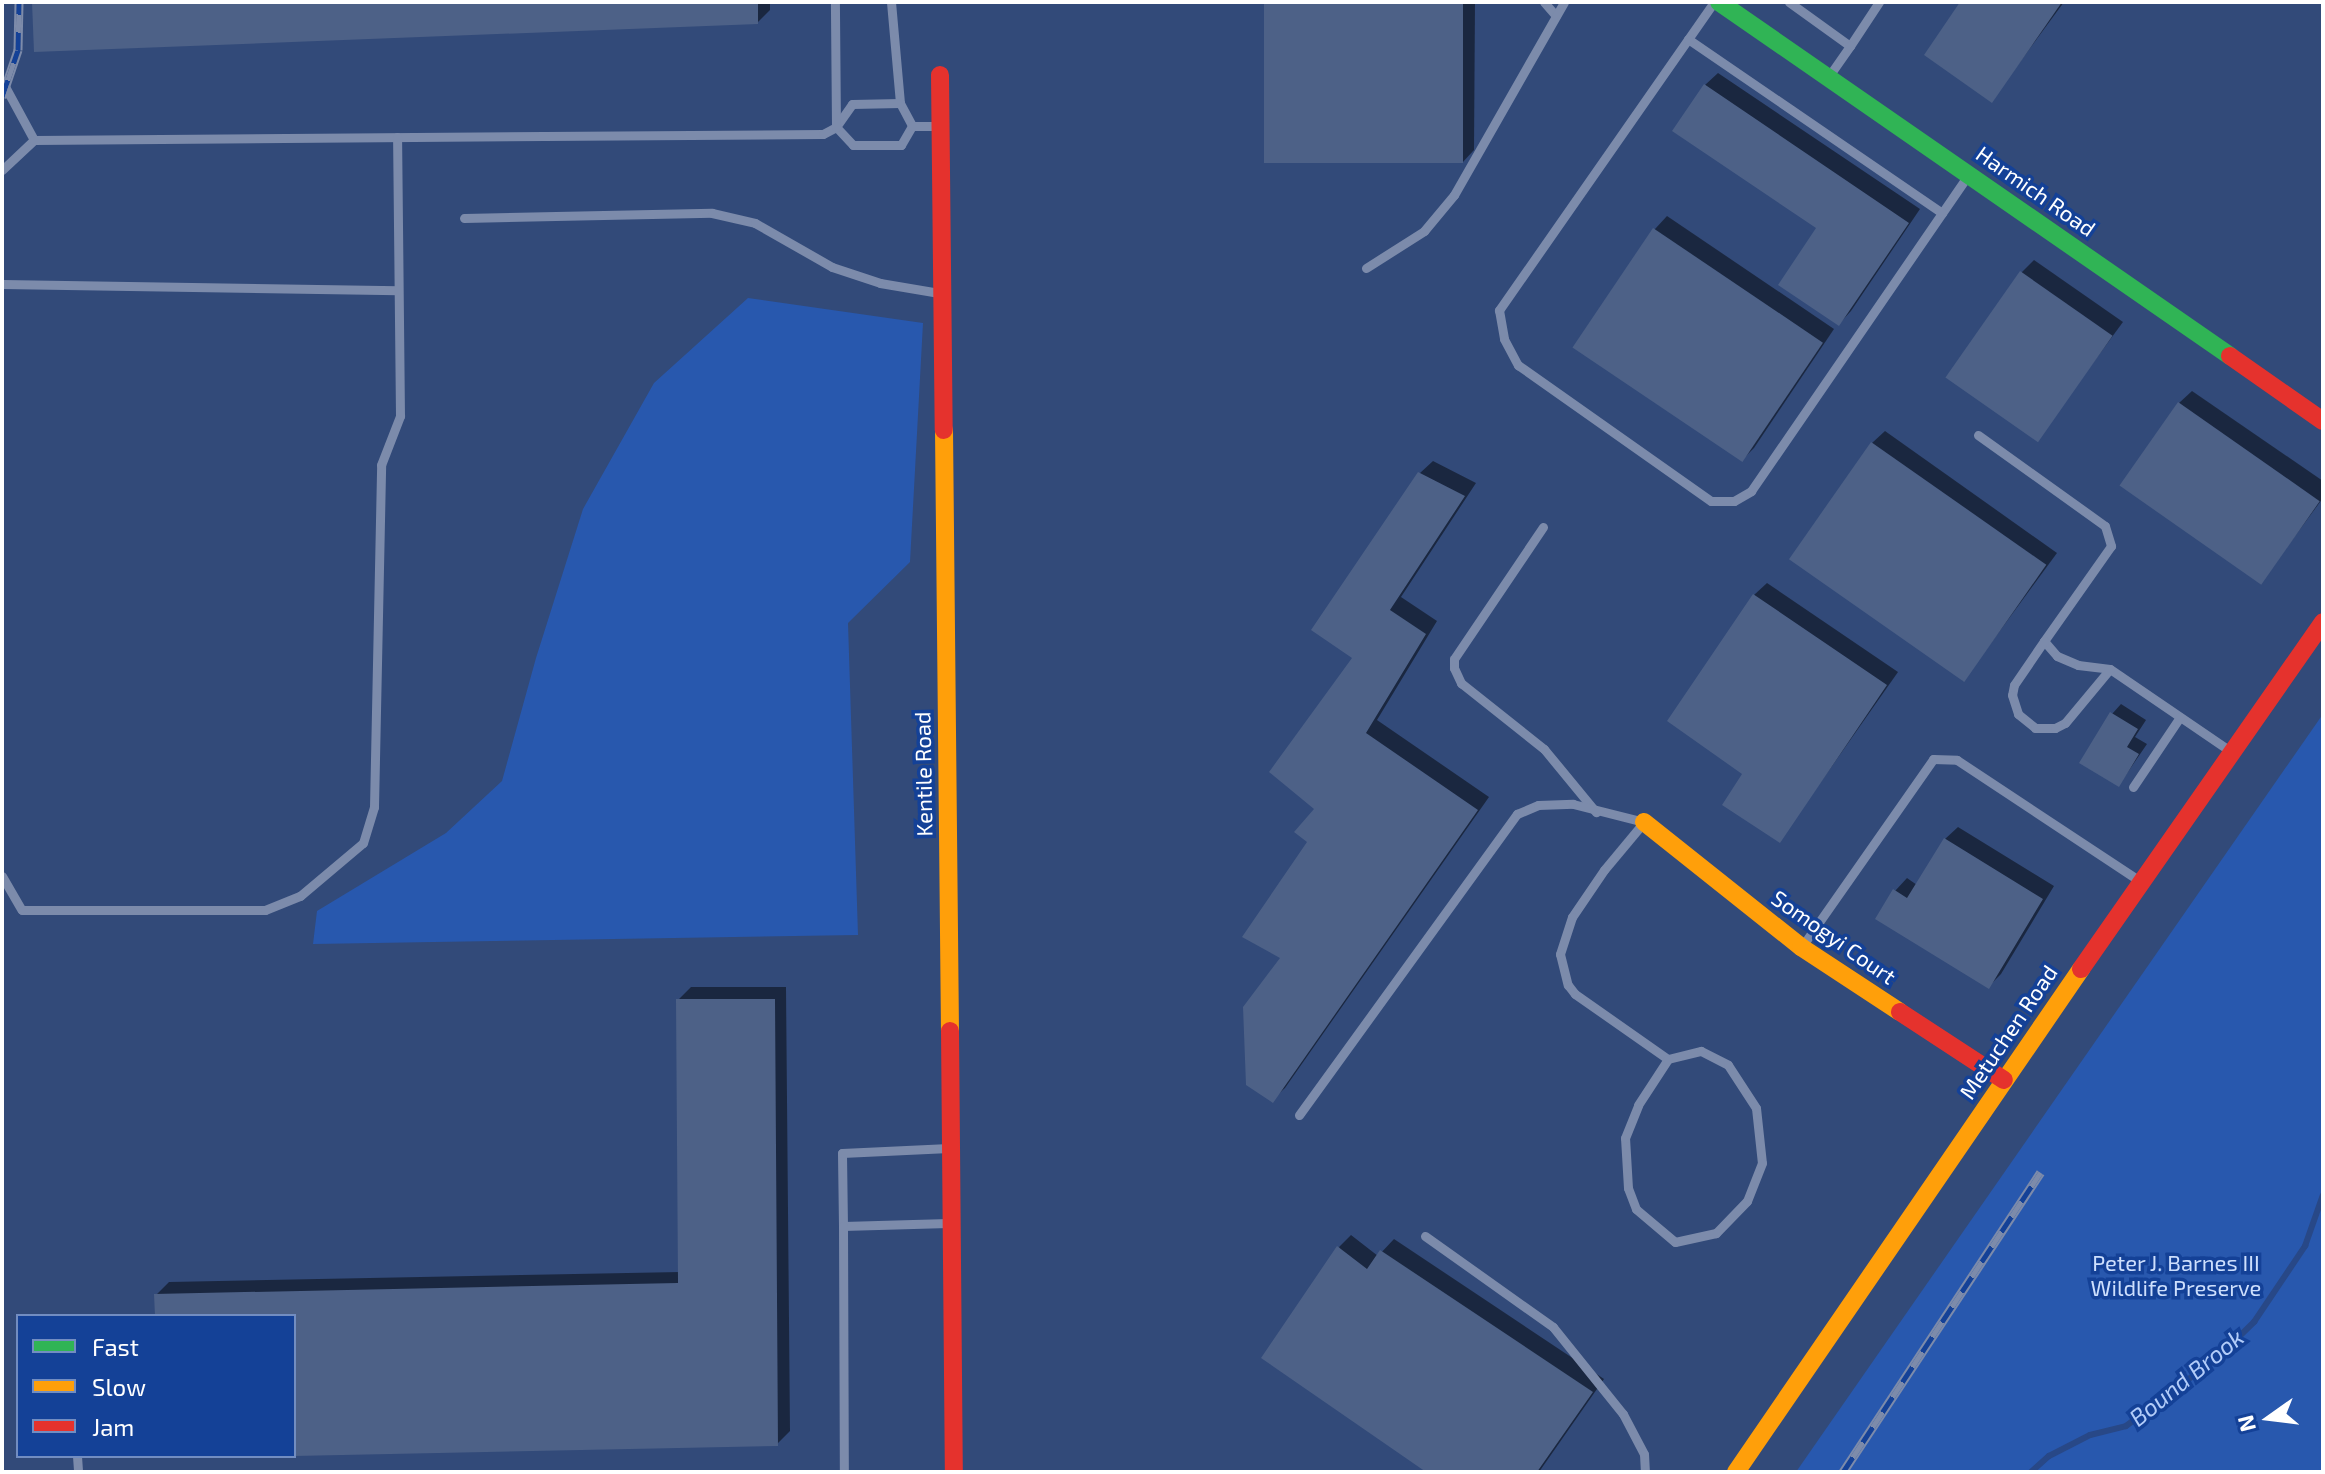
<!DOCTYPE html>
<style>
body{margin:0}
#map{position:relative;width:2325px;height:1474px;overflow:hidden;background:#324a79;font-family:"Exo 2",sans-serif}
div>[style]{position:absolute}
.green>*{inset:0;background:#2858ae}
.shadow>*{inset:0;background:#0007}
.stream>*{height:6px;margin:-3px;padding:0 3px;transform-origin:3px;border-radius:3px;background:#284887}
.building>*{inset:0;background:#4d6187;transform-origin:0 0}
.lane>*{height:9px;margin:-4.5px;padding:0 4.5px;transform-origin:4.5px;border-radius:4.5px;background:#7c8bab}
.fast>*{height:18px;margin:-9px;padding:0 9px;transform-origin:9px;border-radius:9px;background:#30b455}
.slow>*{height:18px;margin:-9px;padding:0 9px;transform-origin:9px;border-radius:9px;background:#ff9f0a}
.jam>*{height:18px;margin:-9px;padding:0 9px;transform-origin:9px;border-radius:9px;background:#e5322d}
.rail>*{height:9px;margin-top:-4.5px;transform-origin:0;background:repeating-linear-gradient(90deg,#144197 0 18px,#7d8baa 0 36px);box-sizing:border-box;border-block:2px solid #7d8baa}
span{translate:-50% -50%;white-space:nowrap;text-align:center;line-height:1.15;-webkit-text-stroke:7px #144197;paint-order:stroke}
.street-label{font-size:22px;color:#fff}
.park-label{font-size:22px;color:#cddffd}
.water-label{font-size:24px;color:#b2ccf9;font-style:italic}
.frame{position:absolute;inset:0;border:4px solid #fff;pointer-events:none}
.legend{position:absolute;left:16px;top:1314px;width:280px;height:144px;box-sizing:border-box;background:#144197;border:2px solid #728dc1;margin:0;padding:10px 14px;list-style:none;font-size:24px;color:#fff}
.legend li{display:flex;align-items:center;gap:16px;height:40px}
.legend b{width:40px;border:2px solid #728dc1}
.north{position:absolute;left:2229px;top:1378px;width:80px;height:80px;-webkit-text-stroke:6px #144197;paint-order:stroke;rotate:256deg;font-size:22px;font-weight:700;line-height:32px;text-align:center;color:#fff}
.north::after{content:'';display:block;margin:auto;width:28px;height:36px;background:#fff;clip-path:polygon(50% 0,100% 100%,50% 72%,0 100%)}
</style>
<div id="map">
<div class="green">
<div style="clip-path:polygon(748px 298px,923px 323px,910px 562px,848px 623px,858px 935px,313px 944px,317px 911px,446px 833px,502px 781px,536px 658px,583px 509px,654px 383px)"></div>
<div style="clip-path:polygon(2323px 714px,2323px 1472px,1796px 1472px)"></div>
</div>
<div class="shadow">
<div style="clip-path:polygon(34px 2px,770px 2px,770px 10px,758px 22px)"></div>
<div style="clip-path:polygon(1266px 2px,1475px 2px,1474px 150px,1462px 163px)"></div>
<div style="clip-path:polygon(1963px 2px,2064px 2px,1992px 100px)"></div>
<div style="clip-path:polygon(1718px 73px,1920px 209px,1851px 311px,1839px 324px,1819px 228px,1705px 85px)"></div>
<div style="clip-path:polygon(1667px 216px,1834px 329px,1754px 448px,1742px 460px,1575px 348px,1655px 229px)"></div>
<div style="clip-path:polygon(2034px 260px,2123px 322px,2037px 439px,2022px 272px)"></div>
<div style="clip-path:polygon(2192px 391px,2323px 481px,2323px 498px,2262px 581px,2179px 403px)"></div>
<div style="clip-path:polygon(1885px 431px,2057px 553px,1963px 681px,1872px 443px)"></div>
<div style="clip-path:polygon(1433px 461px,1476px 483px,1401px 597px,1437px 621px,1377px 720px,1489px 797px,1285px 1088px,1272px 1100px,1282px 958px,1354px 658px,1420px 473px)"></div>
<div style="clip-path:polygon(1767px 583px,1898px 672px,1780px 840px,1744px 775px,1754px 595px)"></div>
<div style="clip-path:polygon(2121px 704px,2146px 720px,2135px 737px,2147px 744px,2119px 785px,2112px 714px)"></div>
<div style="clip-path:polygon(1958px 827px,2054px 886px,2001px 974px,1988px 987px,1895px 891px,1907px 878px,1917px 885px,1945px 839px)"></div>
<div style="clip-path:polygon(691px 987px,786px 987px,790px 1431px,777px 1444px,294px 1454px,294px 1316px,157px 1316px,156px 1295px,169px 1282px,680px 1272px,678px 1000px)"></div>
<div style="clip-path:polygon(1351px 1235px,1378px 1256px,1394px 1239px,1604px 1379px,1539px 1472px,1429px 1472px,1339px 1247px)"></div>
</div>
<div class="stream">
<div style="left:2031px;top:1472px;width:24px;rotate:-42deg"></div>
<div style="left:2049px;top:1456px;width:46px;rotate:-27.1deg"></div>
<div style="left:2090px;top:1435px;width:37px;rotate:-14deg"></div>
<div style="left:2126px;top:1426px;width:114px;rotate:-36.8deg"></div>
<div style="left:2217px;top:1358px;width:52px;rotate:-44.2deg"></div>
<div style="left:2254px;top:1322px;width:92px;rotate:-56.1deg"></div>
<div style="left:2305px;top:1246px;width:54px;rotate:-70.6deg"></div>
</div>
<div class="building">
<div style="clip-path:polygon(32px 2px,758px 2px,758px 24px,34px 52px)"></div>
<div style="left:1264px;top:2px;width:199px;height:161px"></div>
<div style="clip-path:polygon(1960px 2px,2062px 2px,1992px 103px,1924px 55px)"></div>
<div style="clip-path:polygon(1704px 84px,1909px 223px,1839px 326px,1778px 285px,1816px 228px,1672px 131px)"></div>
<div style="left:1653px;top:228px;width:205px;height:144px;rotate:34deg"></div>
<div style="left:2020px;top:271px;width:113px;height:130px;rotate:35deg"></div>
<div style="left:2178px;top:402px;width:173px;height:102px;rotate:35deg"></div>
<div style="left:1871px;top:442px;width:214px;height:143px;rotate:35deg"></div>
<div style="clip-path:polygon(1418px 472px,1465px 496px,1390px 610px,1426px 634px,1366px 733px,1478px 810px,1273px 1103px,1246px 1085px,1243px 1007px,1280px 958px,1242px 937px,1307px 842px,1294px 832px,1314px 809px,1269px 772px,1352px 658px,1311px 630px)"></div>
<div style="clip-path:polygon(1753px 594px,1887px 685px,1780px 843px,1722px 805px,1742px 774px,1667px 721px)"></div>
<div style="clip-path:polygon(2110px 712px,2138px 729px,2127px 747px,2139px 754px,2119px 787px,2079px 763px)"></div>
<div style="clip-path:polygon(1944px 838px,2043px 899px,1989px 989px,1875px 919px,1893px 889px,1907px 898px)"></div>
<div style="clip-path:polygon(676px 999px,775px 999px,778px 1446px,294px 1456px,294px 1316px,155px 1316px,154px 1294px,678px 1283px)"></div>
<div style="clip-path:polygon(1337px 1246px,1367px 1269px,1380px 1250px,1593px 1392px,1537px 1472px,1426px 1472px,1261px 1358px)"></div>
</div>
<div class="lane">
<div style="left:891px;top:2px;width:101px;rotate:84.9deg"></div>
<div style="left:1544px;top:2px;width:18px;rotate:49deg"></div>
<div style="left:1714px;top:2px;width:376px;rotate:124.9deg"></div>
<div style="left:1499px;top:310px;width:29px;rotate:80deg"></div>
<div style="left:1504px;top:339px;width:30px;rotate:62deg"></div>
<div style="left:1518px;top:365px;width:236px;rotate:35.2deg"></div>
<div style="left:1711px;top:501px;width:23px"></div>
<div style="left:1734px;top:501px;width:20px;rotate:-30deg"></div>
<div style="left:1751px;top:491px;width:383px;rotate:-55.5deg"></div>
<div style="left:1789px;top:2px;width:75px;rotate:35.8deg"></div>
<div style="left:1850px;top:46px;width:53px;rotate:-56.6deg"></div>
<div style="left:1688px;top:39px;width:308px;rotate:34.4deg"></div>
<div style="left:1829px;top:76px;width:37px;rotate:-55deg"></div>
<div style="left:2px;top:81px;width:67px;rotate:61.5deg"></div>
<div style="left:900px;top:103px;width:26px;rotate:62deg"></div>
<div style="left:912px;top:126px;width:22px;rotate:120deg"></div>
<div style="left:901px;top:145px;width:48px;rotate:180deg"></div>
<div style="left:853px;top:145px;width:25px;rotate:-133deg"></div>
<div style="left:836px;top:127px;width:28px;rotate:-55deg"></div>
<div style="left:852px;top:104px;width:48px;rotate:-1.2deg"></div>
<div style="left:912px;top:126px;width:29px"></div>
<div style="left:2px;top:170px;width:44px;rotate:-43.2deg"></div>
<div style="left:34px;top:140px;width:789px;rotate:-0.44deg"></div>
<div style="left:823px;top:134px;width:15px;rotate:-28deg"></div>
<div style="left:836px;top:127px;width:125px;rotate:-90.5deg"></div>
<div style="left:464px;top:218px;width:248px;rotate:-1.2deg"></div>
<div style="left:712px;top:213px;width:44px;rotate:13.1deg"></div>
<div style="left:755px;top:223px;width:89px;rotate:29.7deg"></div>
<div style="left:832px;top:267px;width:51px;rotate:18.4deg"></div>
<div style="left:880px;top:283px;width:60px;rotate:9.6deg"></div>
<div style="left:1366px;top:268px;width:69px;rotate:-32.5deg"></div>
<div style="left:1424px;top:231px;width:47px;rotate:-50.2deg"></div>
<div style="left:1454px;top:195px;width:222px;rotate:-60.3deg"></div>
<div style="left:2px;top:284px;width:396px;rotate:0.9deg"></div>
<div style="left:1978px;top:435px;width:156px;rotate:35.6deg"></div>
<div style="left:2105px;top:526px;width:21px;rotate:73deg"></div>
<div style="left:2111px;top:546px;width:116px;rotate:125.2deg"></div>
<div style="left:2044px;top:641px;width:20px;rotate:49deg"></div>
<div style="left:2057px;top:656px;width:23px;rotate:23deg"></div>
<div style="left:2078px;top:665px;width:32px;rotate:7deg"></div>
<div style="left:2110px;top:669px;width:145px;rotate:34.3deg"></div>
<div style="left:1543px;top:527px;width:159px;rotate:124deg"></div>
<div style="left:1454px;top:659px;width:9px;rotate:90deg"></div>
<div style="left:1454px;top:668px;width:17px;rotate:65deg"></div>
<div style="left:1461px;top:683px;width:106px;rotate:38.5deg"></div>
<div style="left:1544px;top:749px;width:82px;rotate:50.5deg"></div>
<div style="left:2044px;top:641px;width:53px;rotate:124.3deg"></div>
<div style="left:2014px;top:685px;width:10px;rotate:101deg"></div>
<div style="left:2012px;top:695px;width:20px;rotate:72deg"></div>
<div style="left:2018px;top:714px;width:22px;rotate:39deg"></div>
<div style="left:2035px;top:728px;width:20px"></div>
<div style="left:2055px;top:728px;width:11px;rotate:-27deg"></div>
<div style="left:2065px;top:723px;width:70px;rotate:-50.2deg"></div>
<div style="left:2133px;top:787px;width:84px;rotate:-56.1deg"></div>
<div style="left:2px;top:876px;width:39px;rotate:60deg"></div>
<div style="left:22px;top:910px;width:243px"></div>
<div style="left:265px;top:910px;width:38px;rotate:-22deg"></div>
<div style="left:300px;top:896px;width:82px;rotate:-40.1deg"></div>
<div style="left:363px;top:843px;width:38px;rotate:-73deg"></div>
<div style="left:374px;top:807px;width:342px;rotate:-88.8deg"></div>
<div style="left:381px;top:465px;width:53px;rotate:-68.8deg"></div>
<div style="left:400px;top:416px;width:279px;rotate:-90.6deg"></div>
<div style="left:1803px;top:945px;width:227px;rotate:-55deg"></div>
<div style="left:1933px;top:759px;width:24px;rotate:2deg"></div>
<div style="left:1957px;top:760px;width:219px;rotate:33.5deg"></div>
<div style="left:1299px;top:1115px;width:372px;rotate:-54.1deg"></div>
<div style="left:1517px;top:814px;width:23px;rotate:-23deg"></div>
<div style="left:1538px;top:805px;width:35px;rotate:-2deg"></div>
<div style="left:1573px;top:804px;width:73px;rotate:14.2deg"></div>
<div style="left:1644px;top:822px;width:62px;rotate:129.8deg"></div>
<div style="left:1604px;top:870px;width:57px;rotate:124.2deg"></div>
<div style="left:1572px;top:917px;width:39px;rotate:108deg"></div>
<div style="left:1560px;top:954px;width:32px;rotate:76deg"></div>
<div style="left:1568px;top:985px;width:11px;rotate:52deg"></div>
<div style="left:1575px;top:994px;width:113px;rotate:35deg"></div>
<div style="left:1668px;top:1059px;width:34px;rotate:-14deg"></div>
<div style="left:1701px;top:1051px;width:30px;rotate:27deg"></div>
<div style="left:1728px;top:1065px;width:51px;rotate:56.9deg"></div>
<div style="left:1756px;top:1108px;width:55px;rotate:83.8deg"></div>
<div style="left:1762px;top:1163px;width:41px;rotate:111.5deg"></div>
<div style="left:1747px;top:1201px;width:45px;rotate:134.1deg"></div>
<div style="left:1716px;top:1233px;width:42px;rotate:167.6deg"></div>
<div style="left:1675px;top:1242px;width:51px;rotate:-139.8deg"></div>
<div style="left:1636px;top:1209px;width:22px;rotate:-111deg"></div>
<div style="left:1628px;top:1188px;width:50px;rotate:-93.4deg"></div>
<div style="left:1625px;top:1138px;width:35px;rotate:-68deg"></div>
<div style="left:1638px;top:1105px;width:55px;rotate:-56.9deg"></div>
<div style="left:948px;top:1223px;width:105px;rotate:178.4deg"></div>
<div style="left:843px;top:1226px;width:73px;rotate:-90.8deg"></div>
<div style="left:842px;top:1153px;width:107px;rotate:-2.7deg"></div>
<div style="left:843px;top:1226px;width:246px;rotate:89.8deg"></div>
<div style="left:1425px;top:1236px;width:157px;rotate:35.4deg"></div>
<div style="left:1553px;top:1327px;width:112px;rotate:51.2deg"></div>
<div style="left:1623px;top:1414px;width:45px;rotate:62.3deg"></div>
<div style="left:1644px;top:1454px;width:18px;rotate:87deg"></div>
<div style="left:77px;top:1456px;width:16px;rotate:86deg"></div>
</div>
<div class="fast">
<div style="left:1719px;top:2px;width:622px;rotate:34.71deg"></div>
</div>
<div class="slow">
<div style="left:944px;top:430px;width:601px;rotate:89.43deg"></div>
<div style="left:1644px;top:822px;width:201px;rotate:38.5deg"></div>
<div style="left:1801px;top:947px;width:118px;rotate:33.3deg"></div>
<div style="left:1736px;top:1472px;width:610px;rotate:-55.55deg"></div>
</div>
<div class="jam">
<div style="left:940px;top:75px;width:355px;rotate:89.4deg"></div>
<div style="left:2230px;top:356px;width:113px;rotate:35deg"></div>
<div style="left:2081px;top:969px;width:423px;rotate:-55.1deg"></div>
<div style="left:1900px;top:1012px;width:124px;rotate:33.2deg"></div>
<div style="left:950px;top:1031px;width:441px;rotate:89.5deg"></div>
</div>
<div class="rail">
<div style="left:2px;top:97px;width:50px;rotate:-71.2deg"></div>
<div style="left:18px;top:50px;width:48px;rotate:-88.8deg"></div>
<div style="left:1843px;top:1472px;width:359px;rotate:-56.6deg"></div>
</div>
<div class="street-label">
<span style="left:2036px;top:191px;rotate:35deg">Harmich Road</span>
<span style="left:923px;top:774px;rotate:-91deg">Kentile Road</span>
<span style="left:1834px;top:937px;rotate:35deg">Somogyi Court</span>
<span style="left:2008px;top:1032px;rotate:-56deg">Metuchen Road</span>
</div>
<div class="park-label">
<span style="left:2176px;top:1275px">Peter J. Barnes III<br>Wildlife Preserve</span>
</div>
<div class="water-label">
<span style="left:2186px;top:1377px;rotate:-39deg">Bound Brook</span>
</div>
<div class="frame"></div>
<ul class="legend">
<li><b style="height:10px;background:#30b455"></b>Fast</li>
<li><b style="height:10px;background:#ff9f0a"></b>Slow</li>
<li><b style="height:10px;background:#e5322d"></b>Jam</li>
</ul>
<div class="north">N</div>
</div>
